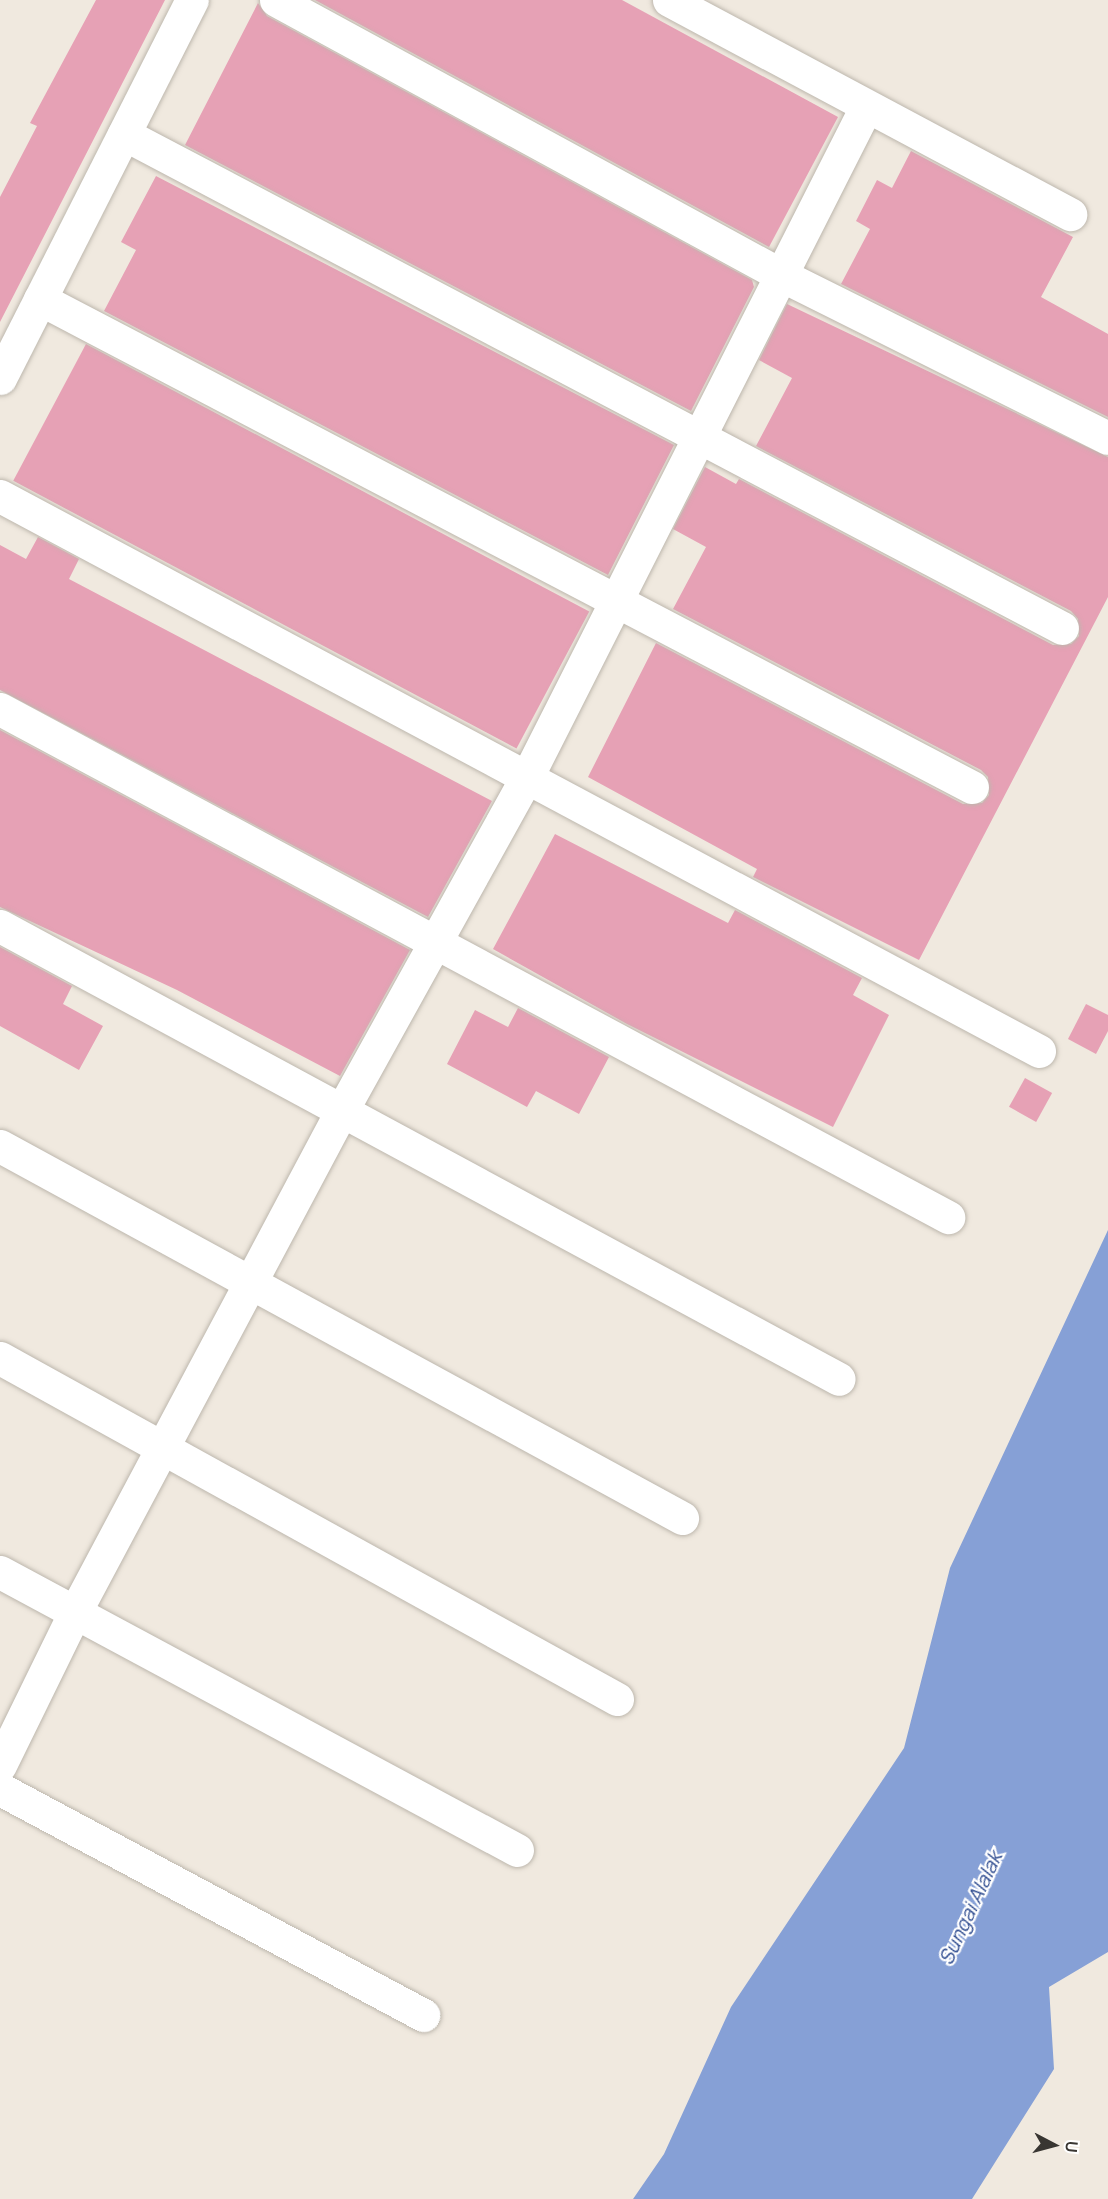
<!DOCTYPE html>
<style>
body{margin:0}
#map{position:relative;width:1108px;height:2199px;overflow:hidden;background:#f0e9df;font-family:Manrope,sans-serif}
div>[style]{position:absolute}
.water>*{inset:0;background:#86a0d6}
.building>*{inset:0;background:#e6a1b5;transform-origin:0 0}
.roads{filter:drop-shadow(0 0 2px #bdb7ad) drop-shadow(0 0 2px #bdb7ad)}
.minor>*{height:33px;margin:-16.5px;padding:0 16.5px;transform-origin:16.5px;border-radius:16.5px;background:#fff}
span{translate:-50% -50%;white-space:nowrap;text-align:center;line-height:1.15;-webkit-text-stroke:4.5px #fff;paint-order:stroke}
.water-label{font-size:20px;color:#314e91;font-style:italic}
.north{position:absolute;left:1024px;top:2115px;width:60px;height:60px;-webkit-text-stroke:4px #fff;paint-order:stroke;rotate:96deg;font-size:16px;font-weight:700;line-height:24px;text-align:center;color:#393632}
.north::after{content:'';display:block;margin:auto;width:21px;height:27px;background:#393632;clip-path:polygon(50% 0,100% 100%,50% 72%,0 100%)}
</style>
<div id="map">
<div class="water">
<div style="clip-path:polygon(1108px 1230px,1108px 1952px,1049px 1987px,1054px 2069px,972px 2199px,633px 2199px,664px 2154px,731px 2007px,904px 1748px,950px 1568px)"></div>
</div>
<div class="building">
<div style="clip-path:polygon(96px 0,165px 0,0 322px,0 197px,37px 126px,30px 123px)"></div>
<div style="clip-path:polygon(315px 0,622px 0,838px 117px,769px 247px)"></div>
<div style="clip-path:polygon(258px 3px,267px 16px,752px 280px,754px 287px,691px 411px,185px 145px)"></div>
<div style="clip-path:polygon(911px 151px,1073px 237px,1041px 297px,1108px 334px,1108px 417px,841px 284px,870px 229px,856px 221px,877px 180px,892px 188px)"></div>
<div style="clip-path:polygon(156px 176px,674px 445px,608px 575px,104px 311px,136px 250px,121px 242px)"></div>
<div style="clip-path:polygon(787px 304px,1108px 457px,1108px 597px,919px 960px,753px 877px,757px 869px,588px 777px,656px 643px,963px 804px,982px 803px,989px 795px,988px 777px,981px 770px,673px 609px,706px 547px,673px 529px,705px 467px,736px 484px,739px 479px,1053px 645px,1071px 644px,1079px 636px,1078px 619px,1071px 611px,756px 446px,792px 378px,759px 360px)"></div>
<div style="left:86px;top:344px;width:570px;height:155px;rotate:28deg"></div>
<div style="clip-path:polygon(38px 537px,79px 559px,69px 579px,492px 801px,428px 917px,0 690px,0 545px,26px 559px)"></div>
<div style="clip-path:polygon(0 730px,410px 950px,340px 1076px,177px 990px,0 907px)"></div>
<div style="clip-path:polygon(555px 834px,728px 923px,735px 910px,862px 978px,853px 995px,889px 1015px,833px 1127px,627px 1024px,493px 949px)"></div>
<div style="clip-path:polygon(0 947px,72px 986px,63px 1004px,103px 1026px,79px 1070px,0 1026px)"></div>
<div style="clip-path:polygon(1086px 1004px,1108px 1015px,1108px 1031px,1096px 1054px,1068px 1039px)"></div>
<div style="clip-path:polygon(518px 1008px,609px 1057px,579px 1114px,536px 1091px,527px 1107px,447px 1064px,475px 1010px,508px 1027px)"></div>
<div style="left:1025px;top:1078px;width:31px;height:33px;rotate:29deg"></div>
</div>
<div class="roads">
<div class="minor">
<div style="left:276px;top:0;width:575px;rotate:28.57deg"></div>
<div style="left:781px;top:275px;width:365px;rotate:26.5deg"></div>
<div style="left:669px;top:0;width:455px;rotate:28.1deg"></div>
<div style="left:124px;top:134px;width:1060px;rotate:27.77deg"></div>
<div style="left:40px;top:299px;width:1052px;rotate:27.64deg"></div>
<div style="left:0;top:378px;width:424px;rotate:-63.1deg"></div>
<div style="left:0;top:496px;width:1178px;rotate:28.11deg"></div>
<div style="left:0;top:709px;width:1076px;rotate:28.19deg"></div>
<div style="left:0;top:926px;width:953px;rotate:28.37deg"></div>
<div style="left:0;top:1146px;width:777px;rotate:28.61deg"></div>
<div style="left:0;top:1358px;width:705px;rotate:28.93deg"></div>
<div style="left:0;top:1572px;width:587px;rotate:28.27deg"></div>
<div style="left:0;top:1765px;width:170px;rotate:-63.9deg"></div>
<div style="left:75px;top:1612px;width:566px;rotate:-61.99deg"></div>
<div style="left:341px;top:1112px;width:385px;rotate:-61deg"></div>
<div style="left:528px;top:775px;width:749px;rotate:-63.16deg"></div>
<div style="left:0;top:1789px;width:480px;rotate:28.1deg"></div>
</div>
</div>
<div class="water-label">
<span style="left:970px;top:1908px;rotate:-65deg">Sungai Alalak</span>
</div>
<div class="north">U</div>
</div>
